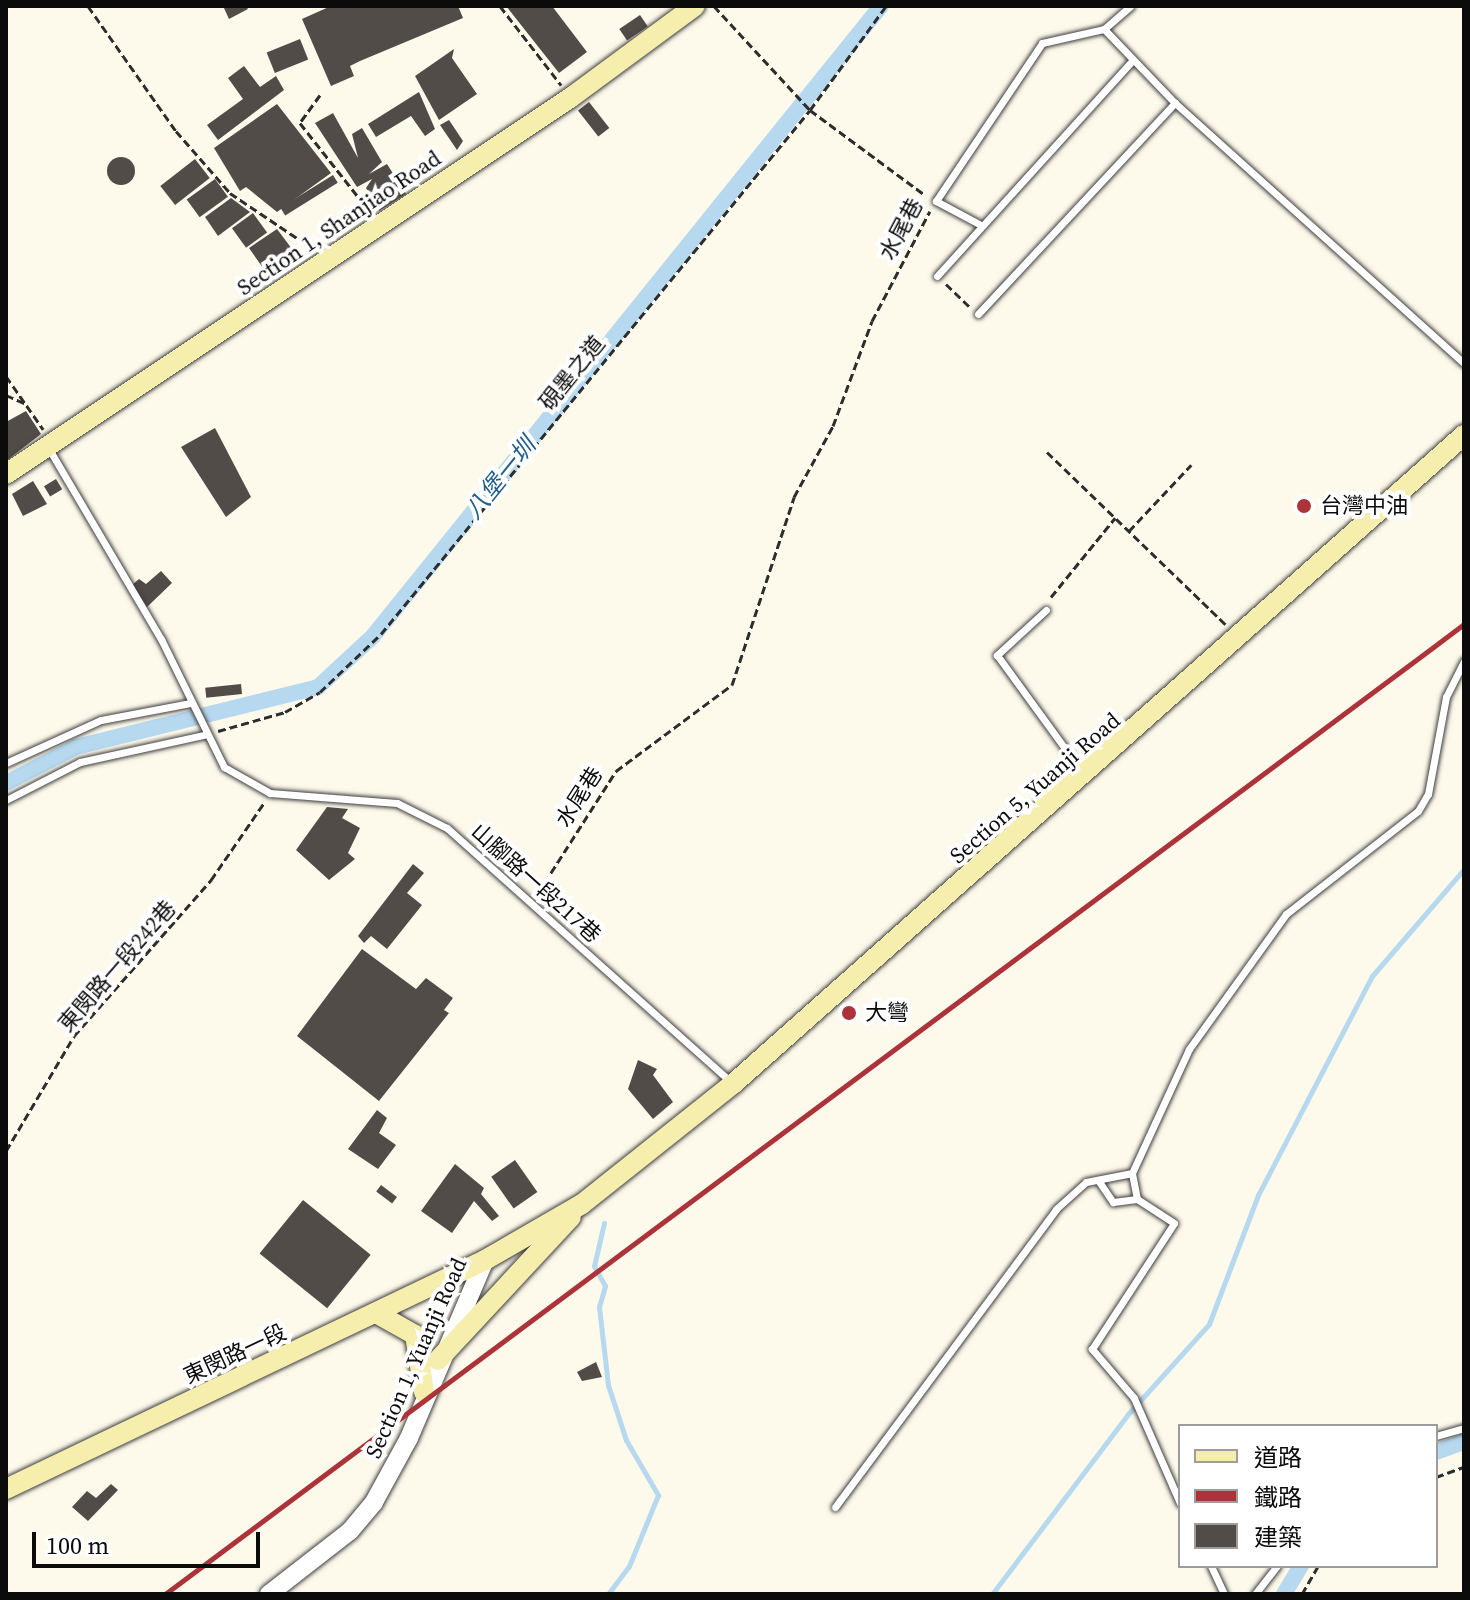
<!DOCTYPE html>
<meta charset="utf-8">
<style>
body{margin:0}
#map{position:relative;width:1470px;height:1600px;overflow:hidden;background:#fdf9eb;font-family:"Source Serif 4","Noto Sans TC",serif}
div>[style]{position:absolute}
.stream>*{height:5px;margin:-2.5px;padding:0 2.5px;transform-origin:2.5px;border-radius:2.5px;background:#b6d9ef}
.canal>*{height:16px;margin:-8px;padding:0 8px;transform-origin:8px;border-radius:8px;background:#b6d9ef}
.building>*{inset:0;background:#524c49;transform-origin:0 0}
.round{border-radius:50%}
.path>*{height:3px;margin-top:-1.5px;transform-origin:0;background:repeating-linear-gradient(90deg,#2d2d2d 0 8px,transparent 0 12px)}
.roads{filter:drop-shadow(0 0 2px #3e3e3e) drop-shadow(0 0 2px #3e3e3e)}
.service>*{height:7px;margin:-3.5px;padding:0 3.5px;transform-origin:3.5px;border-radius:3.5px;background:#fff}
.tertiary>*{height:18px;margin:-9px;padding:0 9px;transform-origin:9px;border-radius:9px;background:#fff}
.secondary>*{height:20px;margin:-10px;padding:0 10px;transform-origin:10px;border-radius:10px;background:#f6eead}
.rail>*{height:5px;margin:-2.5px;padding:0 2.5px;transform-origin:2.5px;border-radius:2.5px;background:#ab3339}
.dots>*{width:22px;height:22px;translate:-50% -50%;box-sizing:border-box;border:4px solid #fff;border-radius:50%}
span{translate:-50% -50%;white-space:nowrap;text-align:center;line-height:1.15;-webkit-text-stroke:8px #fff;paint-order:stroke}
.street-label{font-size:22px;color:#0b0b0b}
.poi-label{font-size:22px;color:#0b0b0b}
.left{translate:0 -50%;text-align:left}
.water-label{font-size:24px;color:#235f8e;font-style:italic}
.frame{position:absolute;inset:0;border:8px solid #0b0b0b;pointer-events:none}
.legend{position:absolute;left:1178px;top:1424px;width:260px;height:144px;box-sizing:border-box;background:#fff;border:2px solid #9d9d9d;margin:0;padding:10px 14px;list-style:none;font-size:24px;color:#0b0b0b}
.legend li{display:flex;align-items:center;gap:16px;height:40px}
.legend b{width:40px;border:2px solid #9d9d9d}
.scale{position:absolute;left:32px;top:1532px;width:228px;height:36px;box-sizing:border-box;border:4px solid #0b0b0b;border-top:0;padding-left:10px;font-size:24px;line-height:28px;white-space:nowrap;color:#0b0b0b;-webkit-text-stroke:6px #fff;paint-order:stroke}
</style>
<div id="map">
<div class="stream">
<div style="left:604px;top:1223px;width:44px;rotate:103.1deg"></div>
<div style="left:594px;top:1266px;width:23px;rotate:61deg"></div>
<div style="left:605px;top:1286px;width:22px;rotate:106deg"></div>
<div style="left:599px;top:1307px;width:79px;rotate:83.4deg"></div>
<div style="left:608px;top:1385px;width:58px;rotate:71.9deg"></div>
<div style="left:626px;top:1440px;width:64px;rotate:59.8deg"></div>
<div style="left:658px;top:1495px;width:77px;rotate:112.2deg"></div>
<div style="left:629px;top:1566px;width:35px;rotate:127deg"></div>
<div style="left:992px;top:1594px;width:226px;rotate:-52.9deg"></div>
<div style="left:1128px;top:1414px;width:121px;rotate:-48deg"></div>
<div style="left:1209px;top:1324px;width:138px;rotate:-69.2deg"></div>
<div style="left:1258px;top:1195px;width:247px;rotate:-62.5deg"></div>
<div style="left:1372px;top:976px;width:141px;rotate:-49.3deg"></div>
</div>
<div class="canal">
<div style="left:6px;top:783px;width:79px;rotate:-27.2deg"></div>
<div style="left:76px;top:747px;width:249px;rotate:-13.9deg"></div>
<div style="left:318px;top:687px;width:75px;rotate:-42.8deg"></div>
<div style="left:373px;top:636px;width:809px;rotate:-51.12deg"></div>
<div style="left:1436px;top:1452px;width:30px;rotate:-20deg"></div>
<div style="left:1284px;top:1594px;width:33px;rotate:-59deg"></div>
</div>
<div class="building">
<div style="clip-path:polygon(223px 6px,246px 6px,248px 9px,229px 19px)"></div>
<div style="clip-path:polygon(331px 6px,458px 6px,463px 18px,360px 61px,350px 66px,354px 76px,331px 86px,302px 19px)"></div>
<div style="clip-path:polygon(506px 6px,552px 6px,587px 52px,559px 73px)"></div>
<div style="left:640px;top:15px;width:14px;height:25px;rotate:56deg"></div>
<div style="left:300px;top:39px;width:22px;height:36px;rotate:68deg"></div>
<div style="clip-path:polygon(454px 49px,452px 58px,477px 94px,439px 120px,415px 76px)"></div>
<div style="clip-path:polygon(244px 66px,260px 87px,276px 76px,284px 90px,218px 140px,207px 125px,243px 99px,228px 78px)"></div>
<div style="clip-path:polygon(419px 92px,435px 129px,425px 136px,411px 116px,376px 137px,368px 124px)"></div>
<div style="left:589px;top:102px;width:33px;height:14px;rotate:52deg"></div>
<div style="clip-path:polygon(277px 104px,331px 173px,277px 212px,246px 187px,240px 191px,214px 148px)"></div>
<div style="clip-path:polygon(333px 113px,358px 158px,352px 134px,362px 128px,382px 162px,369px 174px,387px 164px,406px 194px,379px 211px,366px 188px,372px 179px,357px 187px,315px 123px)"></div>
<div style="clip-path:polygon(449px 120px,463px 141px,457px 150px,440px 125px)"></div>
<div class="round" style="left:107px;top:157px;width:28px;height:28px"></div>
<div style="left:195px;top:159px;width:24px;height:44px;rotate:52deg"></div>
<div style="left:333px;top:175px;width:9px;height:62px;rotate:58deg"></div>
<div style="left:215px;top:179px;width:22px;height:35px;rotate:54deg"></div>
<div style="clip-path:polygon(231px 198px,250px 212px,218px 236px,205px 217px)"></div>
<div style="left:253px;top:213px;width:24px;height:26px;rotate:54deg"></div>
<div style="clip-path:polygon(277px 229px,295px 253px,277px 270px,270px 263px,263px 268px,249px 248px)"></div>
<div style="clip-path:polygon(26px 411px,41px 434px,6px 461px,6px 422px)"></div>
<div style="clip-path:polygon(215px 428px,251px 497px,226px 517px,181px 447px)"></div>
<div style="left:56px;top:479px;width:12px;height:14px;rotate:59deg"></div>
<div style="clip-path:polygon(33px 481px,47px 504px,23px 516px,12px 494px)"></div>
<div style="clip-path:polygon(161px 571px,172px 583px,147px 607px,132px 585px,139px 579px,146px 584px)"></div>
<div style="left:241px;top:684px;width:10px;height:36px;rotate:84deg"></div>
<div style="clip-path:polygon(327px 807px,348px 809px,342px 818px,360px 828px,348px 853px,355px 859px,329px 880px,296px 850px)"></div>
<div style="clip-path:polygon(413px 864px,424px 873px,407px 893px,422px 905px,387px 949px,371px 936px,364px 943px,358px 936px)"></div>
<div style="clip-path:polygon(362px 949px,416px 989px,426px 978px,453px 998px,444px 1010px,449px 1013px,379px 1101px,297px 1036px)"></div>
<div style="clip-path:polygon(638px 1060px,657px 1069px,653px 1075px,673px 1102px,653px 1119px,628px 1089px)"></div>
<div style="clip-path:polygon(377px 1110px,387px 1118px,379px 1133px,396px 1145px,378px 1169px,348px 1149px)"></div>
<div style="left:515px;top:1160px;width:39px;height:29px;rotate:55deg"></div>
<div style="clip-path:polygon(455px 1164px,484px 1188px,481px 1194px,499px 1216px,492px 1221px,474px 1201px,452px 1233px,421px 1211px)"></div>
<div style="left:381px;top:1185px;width:20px;height:8px;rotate:37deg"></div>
<div style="left:303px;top:1200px;width:87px;height:69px;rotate:39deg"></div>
<div style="clip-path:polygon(596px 1362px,602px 1377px,582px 1381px,577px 1372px)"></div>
<div style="clip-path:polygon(111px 1484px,118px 1490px,88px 1521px,72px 1507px,87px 1491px,96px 1498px)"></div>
</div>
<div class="path">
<div style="left:88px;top:6px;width:153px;rotate:54.9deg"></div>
<div style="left:176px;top:131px;width:82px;rotate:48.9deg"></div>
<div style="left:230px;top:193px;width:99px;rotate:33.9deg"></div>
<div style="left:500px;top:6px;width:100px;rotate:52.3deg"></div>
<div style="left:714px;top:6px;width:142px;rotate:47.3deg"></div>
<div style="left:810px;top:110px;width:143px;rotate:36.5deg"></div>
<div style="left:320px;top:95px;width:34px;rotate:126deg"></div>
<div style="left:300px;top:123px;width:113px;rotate:51.8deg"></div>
<div style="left:946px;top:284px;width:32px;rotate:44deg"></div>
<div style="left:6px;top:376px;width:65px;rotate:55.1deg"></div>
<div style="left:6px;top:395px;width:20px;rotate:24deg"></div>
<div style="left:1047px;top:452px;width:248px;rotate:44deg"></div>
<div style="left:1129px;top:531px;width:91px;rotate:-46.8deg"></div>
<div style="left:1051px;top:597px;width:102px;rotate:-51deg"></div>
<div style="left:218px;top:731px;width:70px;rotate:-15.8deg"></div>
<div style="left:285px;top:712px;width:40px;rotate:-29.7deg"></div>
<div style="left:320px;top:692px;width:84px;rotate:-43.6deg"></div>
<div style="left:381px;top:634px;width:677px;rotate:-50.69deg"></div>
<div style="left:810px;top:110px;width:129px;rotate:-53.8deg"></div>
<div style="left:538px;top:893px;width:145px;rotate:-57.4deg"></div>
<div style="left:616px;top:771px;width:144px;rotate:-36.6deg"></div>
<div style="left:732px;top:685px;width:198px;rotate:-71.7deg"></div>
<div style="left:794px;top:497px;width:81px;rotate:-61.2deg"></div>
<div style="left:833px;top:426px;width:112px;rotate:-69.6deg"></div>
<div style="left:872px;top:321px;width:124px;rotate:-62.2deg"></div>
<div style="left:6px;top:1151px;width:134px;rotate:-59.4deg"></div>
<div style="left:74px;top:1036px;width:208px;rotate:-48.7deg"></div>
<div style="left:211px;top:880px;width:93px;rotate:-55.5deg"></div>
<div style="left:1436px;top:1477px;width:30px;rotate:-20deg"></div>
<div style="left:1302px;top:1594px;width:32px;rotate:-60deg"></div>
</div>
<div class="roads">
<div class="service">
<div style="left:1104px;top:29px;width:35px;rotate:-41deg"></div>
<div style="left:979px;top:224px;width:49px;rotate:-151.9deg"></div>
<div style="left:936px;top:201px;width:190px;rotate:-56.1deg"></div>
<div style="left:1042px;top:43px;width:64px;rotate:-12.7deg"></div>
<div style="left:1104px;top:29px;width:103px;rotate:46.2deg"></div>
<div style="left:1175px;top:103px;width:389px;rotate:42deg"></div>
<div style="left:937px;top:276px;width:290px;rotate:-47.8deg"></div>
<div style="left:978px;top:314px;width:289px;rotate:-47deg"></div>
<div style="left:49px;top:449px;width:221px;rotate:59.5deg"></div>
<div style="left:161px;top:639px;width:143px;rotate:63.8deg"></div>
<div style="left:224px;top:767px;width:53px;rotate:29.5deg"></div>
<div style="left:270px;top:793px;width:127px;rotate:4.5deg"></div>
<div style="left:397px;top:803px;width:56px;rotate:26.6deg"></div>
<div style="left:447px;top:828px;width:384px;rotate:41.8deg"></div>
<div style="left:1046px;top:610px;width:67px;rotate:137.4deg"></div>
<div style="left:997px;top:655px;width:145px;rotate:54deg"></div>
<div style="left:6px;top:763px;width:104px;rotate:-24.4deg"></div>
<div style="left:101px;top:720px;width:91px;rotate:-10.8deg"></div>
<div style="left:6px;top:800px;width:83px;rotate:-27.2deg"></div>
<div style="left:80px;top:762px;width:127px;rotate:-12.3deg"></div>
<div style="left:1098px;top:1180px;width:27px;rotate:56deg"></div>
<div style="left:1113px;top:1202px;width:24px;rotate:-7deg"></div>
<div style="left:1436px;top:1436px;width:29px;rotate:-16deg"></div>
<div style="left:1180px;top:1503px;width:115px;rotate:-113.7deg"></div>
<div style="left:1134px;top:1398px;width:65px;rotate:-130.6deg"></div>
<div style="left:1092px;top:1349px;width:150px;rotate:-56.9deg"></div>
<div style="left:1174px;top:1223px;width:44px;rotate:-147deg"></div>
<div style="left:1137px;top:1199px;width:26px;rotate:-101deg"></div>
<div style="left:1132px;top:1173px;width:136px;rotate:-65.3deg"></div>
<div style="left:1189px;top:1049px;width:166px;rotate:-54.3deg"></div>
<div style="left:1286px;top:914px;width:167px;rotate:-38deg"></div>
<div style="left:1418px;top:811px;width:20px;rotate:-60deg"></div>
<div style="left:1428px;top:794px;width:99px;rotate:-79.5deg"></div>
<div style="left:1446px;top:697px;width:40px;rotate:-63.4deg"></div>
<div style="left:835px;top:1507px;width:371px;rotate:-53.4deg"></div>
<div style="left:1056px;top:1209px;width:40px;rotate:-42deg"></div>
<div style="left:1086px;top:1182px;width:47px;rotate:-11.1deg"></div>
<div style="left:1211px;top:1566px;width:31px;rotate:65deg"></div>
<div style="left:1255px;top:1594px;width:36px;rotate:-52deg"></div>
</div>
<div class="tertiary">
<div style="left:269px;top:1594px;width:103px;rotate:-37.9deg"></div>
<div style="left:350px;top:1531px;width:38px;rotate:-50deg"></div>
<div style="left:374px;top:1502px;width:73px;rotate:-61.3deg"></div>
<div style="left:409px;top:1438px;width:194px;rotate:-66.9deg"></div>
</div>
<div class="secondary">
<div style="left:6px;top:474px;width:678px;rotate:-33.69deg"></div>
<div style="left:570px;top:98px;width:155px;rotate:-36.4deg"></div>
<div style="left:376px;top:1313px;width:45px;rotate:29.4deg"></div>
<div style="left:415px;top:1335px;width:58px;rotate:81deg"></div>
<div style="left:438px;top:1360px;width:195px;rotate:-47.1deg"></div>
<div style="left:6px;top:1489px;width:531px;rotate:-25.55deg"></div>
<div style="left:485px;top:1260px;width:112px;rotate:-30deg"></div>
<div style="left:582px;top:1204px;width:193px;rotate:-38.5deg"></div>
<div style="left:733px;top:1084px;width:978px;rotate:-41.6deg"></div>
</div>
</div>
<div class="rail">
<div style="left:165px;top:1594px;width:1621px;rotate:-36.75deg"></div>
</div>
<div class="dots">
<div style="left:1304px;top:506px;background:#ab3339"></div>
<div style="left:849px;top:1013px;background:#ab3339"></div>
</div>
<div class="street-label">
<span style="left:339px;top:223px;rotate:-34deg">Section 1, Shanjiao Road</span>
<span style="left:901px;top:229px;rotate:-62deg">水尾巷</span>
<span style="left:572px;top:373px;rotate:-51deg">硯墨之道</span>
<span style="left:1035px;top:788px;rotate:-41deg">Section 5, Yuanji Road</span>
<span style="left:579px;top:797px;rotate:-57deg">水尾巷</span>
<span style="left:536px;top:883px;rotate:42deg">山腳路一段217巷</span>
<span style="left:117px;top:966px;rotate:-49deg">東閔路一段242巷</span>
<span style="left:235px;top:1354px;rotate:-25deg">東閔路一段</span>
<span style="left:416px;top:1358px;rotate:-66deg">Section 1, Yuanji Road</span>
</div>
<div class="poi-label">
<span class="left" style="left:1320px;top:506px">台灣中油</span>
<span class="left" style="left:865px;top:1013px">大彎</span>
</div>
<div class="water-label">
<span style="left:500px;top:478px;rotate:-51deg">八堡一圳</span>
</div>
<div class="frame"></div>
<ul class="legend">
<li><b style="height:10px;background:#f6eead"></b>道路</li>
<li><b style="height:10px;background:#ab3339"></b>鐵路</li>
<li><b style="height:22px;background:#524c49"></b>建築</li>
</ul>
<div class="scale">100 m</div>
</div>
